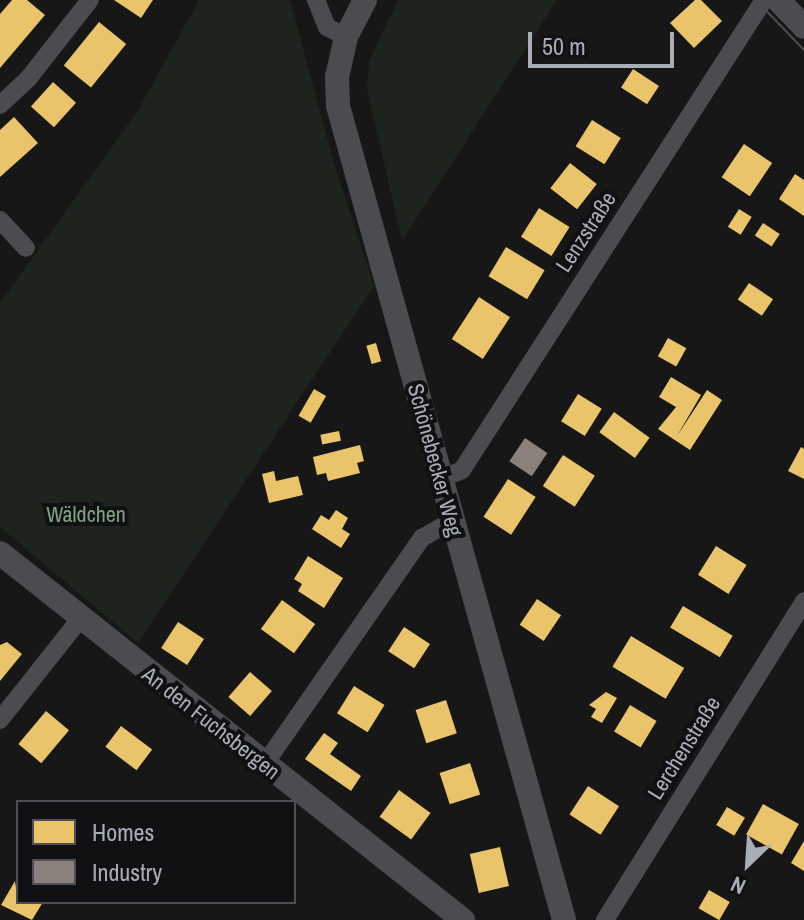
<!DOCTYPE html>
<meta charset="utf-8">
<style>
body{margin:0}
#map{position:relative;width:804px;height:920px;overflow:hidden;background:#171717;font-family:"Archivo Narrow",sans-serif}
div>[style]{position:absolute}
.green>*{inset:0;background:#1d241e}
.homes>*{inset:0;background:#e9c46a;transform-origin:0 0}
.industry>*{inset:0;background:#8a817c;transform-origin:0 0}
.minor>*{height:18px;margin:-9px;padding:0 9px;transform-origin:9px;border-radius:9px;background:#4b4c50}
.tertiary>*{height:24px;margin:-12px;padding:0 12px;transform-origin:12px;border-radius:12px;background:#4b4c50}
.tram>*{height:2px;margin:-1px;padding:0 1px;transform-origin:1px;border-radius:1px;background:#4b4c4f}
span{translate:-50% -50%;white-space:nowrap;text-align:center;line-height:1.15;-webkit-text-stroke:8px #111113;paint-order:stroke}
.street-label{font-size:22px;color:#a8adb8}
.park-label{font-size:22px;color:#7fa381}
.legend{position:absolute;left:16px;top:800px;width:280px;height:104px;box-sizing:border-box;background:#111113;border:2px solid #4d4f55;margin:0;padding:10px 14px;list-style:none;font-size:24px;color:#a8adb8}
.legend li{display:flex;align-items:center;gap:16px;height:40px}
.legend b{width:40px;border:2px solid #4d4f55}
.north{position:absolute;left:708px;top:824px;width:80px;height:80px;-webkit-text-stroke:6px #111113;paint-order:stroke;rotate:205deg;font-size:22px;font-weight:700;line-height:32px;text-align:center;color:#a8adb8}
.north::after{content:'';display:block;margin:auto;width:28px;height:36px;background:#a8adb8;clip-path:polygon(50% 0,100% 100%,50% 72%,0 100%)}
.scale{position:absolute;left:528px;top:32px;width:146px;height:36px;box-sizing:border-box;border:4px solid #a8adb8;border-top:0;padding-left:10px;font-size:24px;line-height:28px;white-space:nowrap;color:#a8adb8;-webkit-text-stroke:6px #111113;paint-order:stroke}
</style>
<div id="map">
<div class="green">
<div style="clip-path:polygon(199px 0,290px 0,335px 167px,374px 286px,138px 643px,0 527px,0 303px,137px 112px)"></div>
<div style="clip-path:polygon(398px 0,557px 0,402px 241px,367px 89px,369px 61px)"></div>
</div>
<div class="homes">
<div style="clip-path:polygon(12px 0,27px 0,45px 15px,0 68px,0 14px)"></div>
<div style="clip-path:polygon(114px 0,153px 0,141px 18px)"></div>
<div style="clip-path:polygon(695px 0,701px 0,722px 21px,694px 48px,670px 23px)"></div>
<div style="left:99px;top:22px;width:35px;height:56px;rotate:39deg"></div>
<div style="left:633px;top:69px;width:31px;height:22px;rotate:33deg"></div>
<div style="left:53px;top:82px;width:31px;height:33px;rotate:42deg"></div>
<div style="clip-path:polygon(14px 117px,38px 143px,0 177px,0 130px)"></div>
<div style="left:592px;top:120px;width:34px;height:31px;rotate:32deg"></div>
<div style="left:744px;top:144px;width:34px;height:40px;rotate:34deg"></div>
<div style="left:570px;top:163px;width:34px;height:32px;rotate:38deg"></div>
<div style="clip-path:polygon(795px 174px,804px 180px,804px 216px,779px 199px)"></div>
<div style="left:539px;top:208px;width:36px;height:34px;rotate:32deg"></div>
<div style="left:739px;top:209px;width:15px;height:21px;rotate:32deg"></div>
<div style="left:763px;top:223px;width:20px;height:15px;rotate:33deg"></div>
<div style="left:506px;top:247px;width:45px;height:34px;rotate:31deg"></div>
<div style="left:749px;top:283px;width:29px;height:20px;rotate:34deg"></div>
<div style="left:479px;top:297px;width:37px;height:50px;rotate:33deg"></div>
<div style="left:668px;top:338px;width:21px;height:21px;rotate:29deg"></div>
<div style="left:376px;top:343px;width:19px;height:10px;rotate:74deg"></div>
<div style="clip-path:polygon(671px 377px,701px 395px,677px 436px,707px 390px,722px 400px,690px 450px,658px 429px,676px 407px,659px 397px)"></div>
<div style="left:314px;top:389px;width:14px;height:31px;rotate:30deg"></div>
<div style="left:578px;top:394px;width:28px;height:32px;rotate:32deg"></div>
<div style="left:614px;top:412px;width:44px;height:25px;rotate:36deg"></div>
<div style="left:339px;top:431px;width:10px;height:19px;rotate:79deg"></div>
<div style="clip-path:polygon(360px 445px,364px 461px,357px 463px,360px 473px,328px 481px,326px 473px,317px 475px,313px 457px)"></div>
<div style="clip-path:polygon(801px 447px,804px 449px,804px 479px,788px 471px)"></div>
<div style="left:563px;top:455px;width:38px;height:37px;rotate:33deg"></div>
<div style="clip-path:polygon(274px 471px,276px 481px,298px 476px,303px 495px,269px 503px,262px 474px)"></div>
<div style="left:508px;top:479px;width:33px;height:45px;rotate:33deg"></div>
<div style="clip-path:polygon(336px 510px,348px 518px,342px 529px,350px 534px,341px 548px,312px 529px,321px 515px,329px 520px)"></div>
<div style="left:716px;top:546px;width:36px;height:34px;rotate:32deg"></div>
<div style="clip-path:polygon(308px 556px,343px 578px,324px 608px,298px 591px,302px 584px,294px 579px)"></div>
<div style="left:537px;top:599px;width:29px;height:31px;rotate:34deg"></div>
<div style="left:282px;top:600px;width:41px;height:36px;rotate:36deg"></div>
<div style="left:683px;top:606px;width:58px;height:25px;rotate:31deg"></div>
<div style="left:178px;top:622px;width:31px;height:31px;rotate:33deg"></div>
<div style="left:404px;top:627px;width:31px;height:29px;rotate:33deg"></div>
<div style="left:631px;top:636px;width:62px;height:36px;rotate:31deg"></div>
<div style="clip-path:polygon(7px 642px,22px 654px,0 681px,0 645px)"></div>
<div style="left:250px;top:672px;width:29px;height:33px;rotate:41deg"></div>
<div style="left:354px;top:686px;width:36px;height:32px;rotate:32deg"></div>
<div style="clip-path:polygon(606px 692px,617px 698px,602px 723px,591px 717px,596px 709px,589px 705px)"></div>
<div style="left:446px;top:700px;width:35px;height:32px;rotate:72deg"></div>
<div style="left:630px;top:705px;width:31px;height:31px;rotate:31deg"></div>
<div style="left:46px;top:711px;width:30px;height:43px;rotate:40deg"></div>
<div style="left:121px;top:726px;width:39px;height:26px;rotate:37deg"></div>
<div style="clip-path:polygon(324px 733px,338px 743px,330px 754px,361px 776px,351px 791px,305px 759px)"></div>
<div style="left:470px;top:763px;width:33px;height:32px;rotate:72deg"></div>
<div style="left:588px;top:786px;width:37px;height:34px;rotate:33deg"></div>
<div style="left:399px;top:790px;width:39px;height:33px;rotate:36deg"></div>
<div style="left:763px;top:804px;width:41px;height:35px;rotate:29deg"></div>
<div style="left:727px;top:807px;width:21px;height:21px;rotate:31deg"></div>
<div style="clip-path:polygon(804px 841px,804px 871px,791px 863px)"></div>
<div style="left:500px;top:847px;width:40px;height:31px;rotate:77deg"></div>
<div style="clip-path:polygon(15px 881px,18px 902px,43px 902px,32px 920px,1px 905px)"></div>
<div style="left:709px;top:890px;width:24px;height:21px;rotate:30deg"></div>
</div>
<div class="industry">
<div style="left:525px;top:438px;width:27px;height:28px;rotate:34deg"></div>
</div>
<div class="minor">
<div style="left:316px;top:0;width:29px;rotate:68deg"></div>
<div style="left:327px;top:27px;width:21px;rotate:28deg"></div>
<div style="left:0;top:105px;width:38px;rotate:-43deg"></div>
<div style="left:28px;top:79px;width:100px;rotate:-51.9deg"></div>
<div style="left:0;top:220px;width:38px;rotate:47deg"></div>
<div style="left:441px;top:479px;width:23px;rotate:-23deg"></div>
<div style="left:462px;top:470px;width:559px;rotate:-57.28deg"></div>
<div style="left:0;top:720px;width:129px;rotate:-51.6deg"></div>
<div style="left:264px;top:765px;width:277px;rotate:-55.2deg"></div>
<div style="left:422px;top:538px;width:34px;rotate:-30deg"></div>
<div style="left:605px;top:920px;width:376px;rotate:-58deg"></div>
</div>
<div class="tertiary">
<div style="left:365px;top:0;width:42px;rotate:117.2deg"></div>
<div style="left:346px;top:37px;width:41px;rotate:102.7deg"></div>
<div style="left:337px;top:77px;width:29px;rotate:88deg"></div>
<div style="left:338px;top:106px;width:845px;rotate:74.48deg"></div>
<div style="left:778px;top:0;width:37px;rotate:46deg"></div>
<div style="left:0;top:553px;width:591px;rotate:38.4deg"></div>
</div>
<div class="tram">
<div style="left:756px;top:0;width:69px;rotate:46.2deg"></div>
</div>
<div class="street-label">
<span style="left:586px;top:232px;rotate:-57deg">Lenzstraße</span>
<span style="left:435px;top:460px;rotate:75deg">Schönebecker Weg</span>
<span style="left:211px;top:723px;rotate:38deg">An den Fuchsbergen</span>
<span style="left:684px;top:748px;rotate:-58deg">Lerchenstraße</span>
</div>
<div class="park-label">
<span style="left:86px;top:515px">Wäldchen</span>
</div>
<ul class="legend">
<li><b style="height:22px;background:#e9c46a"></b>Homes</li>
<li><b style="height:22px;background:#8a817c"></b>Industry</li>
</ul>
<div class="north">N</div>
<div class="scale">50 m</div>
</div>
